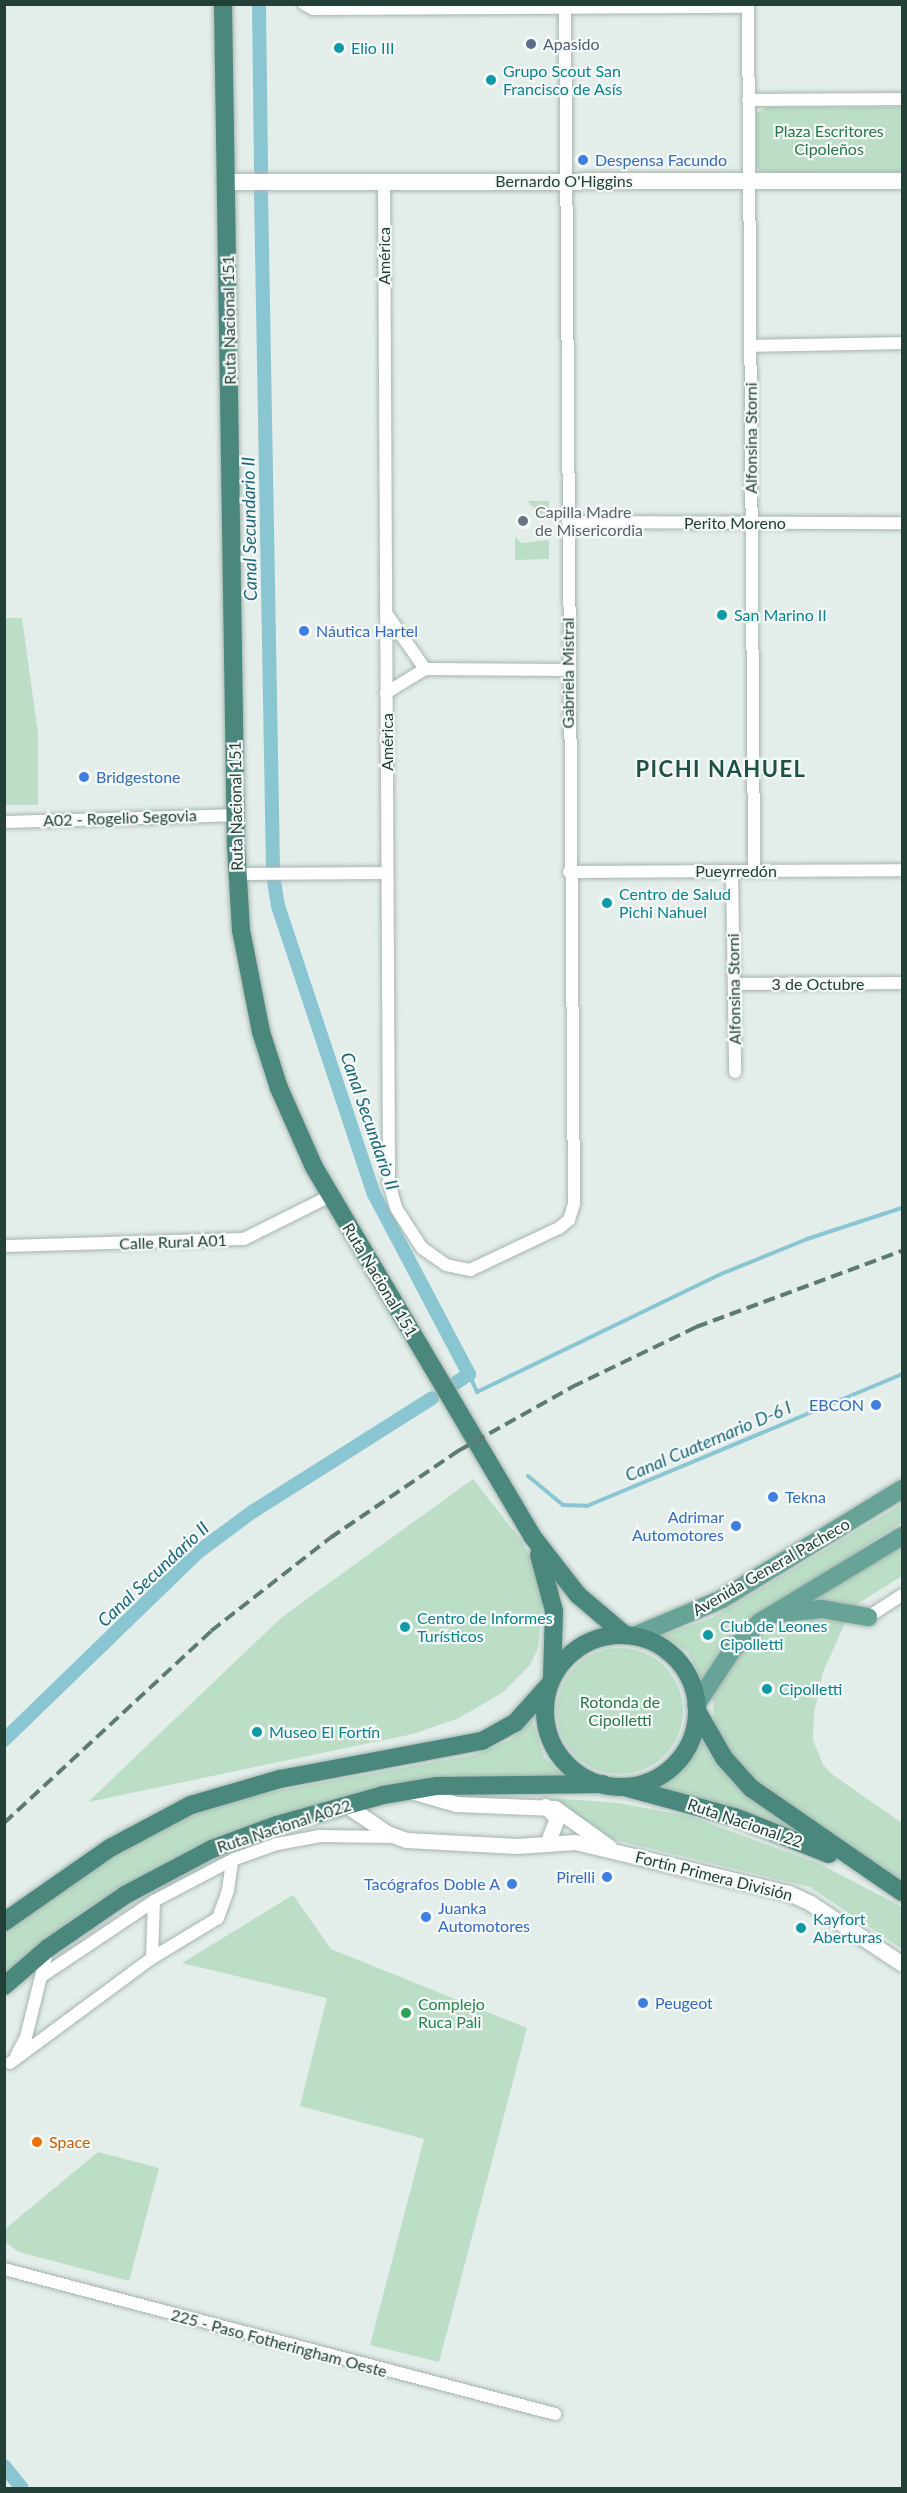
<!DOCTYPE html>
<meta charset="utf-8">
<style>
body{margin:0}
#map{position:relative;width:907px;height:2493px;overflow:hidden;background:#e3ede9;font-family:Lato,sans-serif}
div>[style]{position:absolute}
.green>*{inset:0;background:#bcdec6}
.round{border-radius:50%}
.stream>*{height:4px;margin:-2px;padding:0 2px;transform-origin:2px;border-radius:2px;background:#8ac5d2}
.canal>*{height:14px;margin:-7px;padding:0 7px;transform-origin:7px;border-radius:7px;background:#8ac5d2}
.roads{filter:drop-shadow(0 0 2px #a5b5b0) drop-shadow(0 0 2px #a5b5b0)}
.minor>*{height:12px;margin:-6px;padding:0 6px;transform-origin:6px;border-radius:6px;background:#fff}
.tertiary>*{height:15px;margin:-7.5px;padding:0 7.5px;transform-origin:7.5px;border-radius:7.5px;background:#fff}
.secondary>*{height:16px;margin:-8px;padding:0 8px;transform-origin:8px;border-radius:8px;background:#fff}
.primary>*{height:18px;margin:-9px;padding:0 9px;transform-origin:9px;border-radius:9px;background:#67a396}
.trunk>*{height:18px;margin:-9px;padding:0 9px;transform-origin:9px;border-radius:9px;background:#4a877c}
.trunk>.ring{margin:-9px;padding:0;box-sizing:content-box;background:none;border:18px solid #4a877c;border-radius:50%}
.rail>*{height:4px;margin-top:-2px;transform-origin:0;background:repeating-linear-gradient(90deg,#5d7a73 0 12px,transparent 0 18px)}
.dots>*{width:16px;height:16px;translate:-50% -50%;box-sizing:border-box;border:3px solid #f4f9f7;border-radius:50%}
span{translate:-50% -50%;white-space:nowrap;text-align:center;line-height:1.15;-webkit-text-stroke:4.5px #f4f9f7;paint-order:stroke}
.service-label{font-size:16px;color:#4e5e75}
.left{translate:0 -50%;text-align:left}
.culture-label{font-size:16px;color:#0d838f}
.park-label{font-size:16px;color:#2c764b}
.shop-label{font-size:16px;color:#366cbe}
.right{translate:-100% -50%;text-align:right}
.street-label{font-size:16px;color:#223f38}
.worship-label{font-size:16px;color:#5b616d}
.leisure-label{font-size:16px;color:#27864d}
.food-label{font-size:16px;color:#c56008}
.water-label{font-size:18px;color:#1b687c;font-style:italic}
.district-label{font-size:22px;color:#1e5146;font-weight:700;letter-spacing:1.5px}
.frame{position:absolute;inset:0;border:6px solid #223f38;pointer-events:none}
</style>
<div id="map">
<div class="green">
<div style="clip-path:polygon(766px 107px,902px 107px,902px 174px,760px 172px,756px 166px,756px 114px)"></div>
<div style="clip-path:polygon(527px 501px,549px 501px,549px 519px,545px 519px)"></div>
<div style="clip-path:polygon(515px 537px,521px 543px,549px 540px,549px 559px,515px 560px)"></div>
<div style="clip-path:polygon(5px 618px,22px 618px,38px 734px,38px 805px,5px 805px)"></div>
<div style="clip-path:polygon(473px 1479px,521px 1540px,535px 1566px,543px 1597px,538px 1648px,530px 1665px,502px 1693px,459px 1718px,413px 1734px,88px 1802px,282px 1617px)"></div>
<div style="clip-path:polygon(902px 1504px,902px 1522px,737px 1630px,704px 1684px,688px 1652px,663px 1635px,712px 1618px)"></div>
<div style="clip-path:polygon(902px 1545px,902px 1576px,854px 1606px,804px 1604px)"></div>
<div style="clip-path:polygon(797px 1618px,846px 1621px,823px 1672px,814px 1713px,813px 1740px,823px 1765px,833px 1775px,902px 1823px,902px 1881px,825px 1831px,751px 1775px,728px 1749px,714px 1726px,713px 1697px,741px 1653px,768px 1629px)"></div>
<div class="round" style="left:557px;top:1648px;width:126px;height:126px"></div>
<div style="clip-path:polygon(532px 1720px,544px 1757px,565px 1778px,396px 1783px,283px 1813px,195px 1847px,134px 1880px,76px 1916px,5px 1975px,5px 1933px,102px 1862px,194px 1812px,255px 1795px,474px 1755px,510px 1740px)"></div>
<div style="clip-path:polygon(702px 1741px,715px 1763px,744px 1793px,808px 1838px,659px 1786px,682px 1768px)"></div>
<div style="clip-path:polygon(551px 1798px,619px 1803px,692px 1817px,820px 1864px,902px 1907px,902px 1949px,810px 1887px,606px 1838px)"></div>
<div style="clip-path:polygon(293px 1895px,331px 1949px,527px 2028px,439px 2362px,370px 2345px,424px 2139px,300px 2106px,327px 1998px,182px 1963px)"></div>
<div style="clip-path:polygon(98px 2152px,159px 2168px,129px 2281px,19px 2252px,5px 2242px,5px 2229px)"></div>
</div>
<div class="stream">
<div style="left:469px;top:1374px;width:20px;rotate:66deg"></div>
<div style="left:477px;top:1392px;width:271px;rotate:-25.8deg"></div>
<div style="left:721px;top:1274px;width:93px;rotate:-22.1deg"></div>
<div style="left:807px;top:1239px;width:100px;rotate:-18.1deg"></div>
<div style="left:528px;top:1476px;width:45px;rotate:39.6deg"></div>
<div style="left:563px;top:1505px;width:24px;rotate:2deg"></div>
<div style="left:587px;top:1506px;width:342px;rotate:-22.7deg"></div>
</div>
<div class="canal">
<div style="left:259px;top:4px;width:166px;rotate:89.3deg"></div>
<div style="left:261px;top:193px;width:673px;rotate:88.98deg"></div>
<div style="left:274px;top:881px;width:25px;rotate:81deg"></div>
<div style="left:278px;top:906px;width:304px;rotate:71.6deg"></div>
<div style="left:374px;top:1194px;width:204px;rotate:62.2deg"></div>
<div style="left:469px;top:1374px;width:22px;rotate:146deg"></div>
<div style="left:4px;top:1740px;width:270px;rotate:-44.1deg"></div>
<div style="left:198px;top:1552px;width:67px;rotate:-36.5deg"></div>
<div style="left:252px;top:1512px;width:213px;rotate:-32.3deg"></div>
<div style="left:4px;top:2466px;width:28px;rotate:51deg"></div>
</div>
<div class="roads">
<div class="minor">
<div style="left:304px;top:4px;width:10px;rotate:29deg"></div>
<div style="left:313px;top:9px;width:435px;rotate:-0.3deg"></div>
<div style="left:748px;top:4px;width:867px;rotate:89.6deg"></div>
<div style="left:748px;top:100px;width:154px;rotate:-0.4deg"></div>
<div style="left:384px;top:182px;width:1001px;rotate:89.71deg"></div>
<div style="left:389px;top:1183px;width:26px;rotate:74deg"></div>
<div style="left:396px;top:1208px;width:48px;rotate:57deg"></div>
<div style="left:422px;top:1248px;width:29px;rotate:35deg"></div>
<div style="left:446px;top:1265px;width:25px;rotate:12deg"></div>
<div style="left:470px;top:1270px;width:98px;rotate:-25.3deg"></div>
<div style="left:559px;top:1228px;width:13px;rotate:-39deg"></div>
<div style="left:569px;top:1220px;width:17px;rotate:-73deg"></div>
<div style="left:574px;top:1204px;width:1200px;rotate:-90.43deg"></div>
<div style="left:750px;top:346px;width:152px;rotate:-1.1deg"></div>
<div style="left:568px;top:522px;width:334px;rotate:0.2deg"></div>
<div style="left:386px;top:613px;width:68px;rotate:55.1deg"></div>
<div style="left:386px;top:693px;width:46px;rotate:-31.6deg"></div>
<div style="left:425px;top:669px;width:143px;rotate:0.4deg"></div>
<div style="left:4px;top:822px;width:231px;rotate:-1.7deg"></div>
<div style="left:732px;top:871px;width:201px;rotate:89.1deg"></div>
<div style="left:569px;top:872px;width:333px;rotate:-0.3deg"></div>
<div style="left:237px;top:874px;width:150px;rotate:-0.4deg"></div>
<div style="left:734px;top:984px;width:168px;rotate:-0.3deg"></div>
<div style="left:4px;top:1246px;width:240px;rotate:-1.7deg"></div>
<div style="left:244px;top:1239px;width:96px;rotate:-26.6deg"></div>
<div style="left:868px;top:1617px;width:40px;rotate:-32.9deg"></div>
<div style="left:152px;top:1958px;width:57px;rotate:-88deg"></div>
<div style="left:42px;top:1976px;width:135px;rotate:-33.8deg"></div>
<div style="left:154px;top:1901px;width:88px;rotate:-27.7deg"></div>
<div style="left:16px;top:2056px;width:21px;rotate:-62deg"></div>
<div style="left:26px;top:2037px;width:92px;rotate:-76.1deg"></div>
<div style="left:10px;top:2063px;width:177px;rotate:-36.5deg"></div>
<div style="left:152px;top:1958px;width:77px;rotate:-31.2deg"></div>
<div style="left:218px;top:1918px;width:30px;rotate:-70deg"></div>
<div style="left:228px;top:1890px;width:30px;rotate:-82deg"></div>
<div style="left:232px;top:1860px;width:48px;rotate:-19.6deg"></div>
<div style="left:277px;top:1844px;width:44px;rotate:-10.5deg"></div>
<div style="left:320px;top:1836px;width:73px;rotate:0.8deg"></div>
<div style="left:4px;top:2269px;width:570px;rotate:14.74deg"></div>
</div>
<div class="tertiary">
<div style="left:411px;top:1791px;width:47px;rotate:16.1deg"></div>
<div style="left:456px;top:1804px;width:99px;rotate:2.3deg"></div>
<div style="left:555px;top:1808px;width:67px;rotate:35.8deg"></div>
<div style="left:346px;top:1805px;width:50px;rotate:34.3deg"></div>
<div style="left:387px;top:1833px;width:20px;rotate:20deg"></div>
<div style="left:406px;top:1840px;width:111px;rotate:3.1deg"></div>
<div style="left:517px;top:1846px;width:58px;rotate:-3.9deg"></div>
<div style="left:575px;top:1842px;width:220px;rotate:13.4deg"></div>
<div style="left:789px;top:1893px;width:23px;rotate:25deg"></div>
<div style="left:810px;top:1903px;width:110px;rotate:33.5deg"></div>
<div style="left:545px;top:1806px;width:17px;rotate:45deg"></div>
<div style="left:557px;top:1818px;width:26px;rotate:111deg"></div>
</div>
<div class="secondary">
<div style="left:226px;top:182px;width:676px;rotate:-0.08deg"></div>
</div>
<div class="primary">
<div style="left:781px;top:1613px;width:41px;rotate:-5.6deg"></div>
<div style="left:822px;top:1609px;width:47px;rotate:9.9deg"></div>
<div style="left:634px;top:1636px;width:95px;rotate:-22.8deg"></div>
<div style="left:722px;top:1599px;width:211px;rotate:-31.4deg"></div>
<div style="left:696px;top:1705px;width:67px;rotate:-56.5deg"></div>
<div style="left:733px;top:1649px;width:38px;rotate:-45deg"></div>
<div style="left:760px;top:1622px;width:166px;rotate:-31.2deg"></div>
</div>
<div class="trunk">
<div style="left:223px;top:4px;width:842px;rotate:89.12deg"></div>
<div style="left:236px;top:846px;width:84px;rotate:86.6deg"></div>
<div style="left:241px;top:930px;width:104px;rotate:78.9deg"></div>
<div style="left:261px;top:1032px;width:59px;rotate:72.2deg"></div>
<div style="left:279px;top:1088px;width:86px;rotate:66.1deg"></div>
<div style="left:314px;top:1167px;width:429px;rotate:59.4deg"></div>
<div style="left:532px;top:1536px;width:75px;rotate:52.1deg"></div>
<div style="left:578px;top:1595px;width:62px;rotate:40.4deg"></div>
<div style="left:539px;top:1555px;width:58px;rotate:75deg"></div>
<div style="left:554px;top:1611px;width:67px;rotate:91.7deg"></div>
<div class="ring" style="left:545px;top:1635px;width:134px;height:134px"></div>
<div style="left:697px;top:1711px;width:54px;rotate:60.1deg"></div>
<div style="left:724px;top:1758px;width:40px;rotate:48deg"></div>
<div style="left:751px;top:1788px;width:183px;rotate:34.6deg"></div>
<div style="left:628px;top:1788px;width:111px;rotate:15.2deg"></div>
<div style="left:735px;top:1817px;width:101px;rotate:21.5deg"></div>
<div style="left:4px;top:1922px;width:129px;rotate:-34.9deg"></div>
<div style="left:110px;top:1848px;width:92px;rotate:-28deg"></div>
<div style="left:191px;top:1805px;width:93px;rotate:-16.3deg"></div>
<div style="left:280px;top:1779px;width:206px;rotate:-10.7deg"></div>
<div style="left:482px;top:1741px;width:38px;rotate:-29deg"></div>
<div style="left:515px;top:1723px;width:51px;rotate:-48.2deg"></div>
<div style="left:4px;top:1986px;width:58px;rotate:-40.8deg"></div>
<div style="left:48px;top:1948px;width:93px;rotate:-34.5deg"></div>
<div style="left:125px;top:1895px;width:98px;rotate:-27.9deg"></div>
<div style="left:212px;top:1849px;width:69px;rotate:-20.3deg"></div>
<div style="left:277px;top:1825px;width:110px;rotate:-15.8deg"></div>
<div style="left:383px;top:1795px;width:55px;rotate:-9.5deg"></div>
<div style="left:437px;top:1786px;width:166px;rotate:-0.7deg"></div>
</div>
</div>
<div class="rail">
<div style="left:4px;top:1823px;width:282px;rotate:-42.8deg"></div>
<div style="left:211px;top:1631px;width:151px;rotate:-38deg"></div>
<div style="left:330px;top:1538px;width:155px;rotate:-34.2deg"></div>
<div style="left:458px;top:1451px;width:131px;rotate:-29.3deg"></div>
<div style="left:572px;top:1387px;width:138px;rotate:-25.8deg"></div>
<div style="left:696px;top:1327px;width:220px;rotate:-20.3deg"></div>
</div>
<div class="dots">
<div style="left:531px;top:44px;background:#5c6f8a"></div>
<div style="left:339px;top:48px;background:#0f9aa8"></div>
<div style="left:491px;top:80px;background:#0f9aa8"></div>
<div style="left:583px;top:160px;background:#3f7fe0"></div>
<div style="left:523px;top:521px;background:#6b7280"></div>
<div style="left:722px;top:615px;background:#0f9aa8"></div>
<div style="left:304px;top:631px;background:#3f7fe0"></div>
<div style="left:84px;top:777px;background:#3f7fe0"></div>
<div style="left:607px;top:903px;background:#0f9aa8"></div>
<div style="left:876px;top:1405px;background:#3f7fe0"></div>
<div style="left:773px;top:1497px;background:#3f7fe0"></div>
<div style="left:736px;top:1526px;background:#3f7fe0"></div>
<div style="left:405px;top:1627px;background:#0f9aa8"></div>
<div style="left:708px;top:1635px;background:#0f9aa8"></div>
<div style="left:767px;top:1689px;background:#0f9aa8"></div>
<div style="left:257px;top:1732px;background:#0f9aa8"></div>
<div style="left:607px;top:1877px;background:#3f7fe0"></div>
<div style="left:512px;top:1884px;background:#3f7fe0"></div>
<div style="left:426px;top:1917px;background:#3f7fe0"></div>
<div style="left:801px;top:1928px;background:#0f9aa8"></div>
<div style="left:643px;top:2003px;background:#3f7fe0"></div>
<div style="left:406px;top:2013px;background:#2e9e5b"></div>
<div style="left:37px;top:2142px;background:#e8710a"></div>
</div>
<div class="service-label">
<span class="left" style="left:543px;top:44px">Apasido</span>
</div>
<div class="culture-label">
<span class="left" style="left:351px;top:48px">Elio III</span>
<span class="left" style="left:503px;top:80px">Grupo Scout San<br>Francisco de Asís</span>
<span class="left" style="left:734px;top:615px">San Marino II</span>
<span class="left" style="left:619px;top:903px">Centro de Salud<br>Pichi Nahuel</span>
<span class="left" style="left:417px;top:1627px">Centro de Informes<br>Turísticos</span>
<span class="left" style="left:720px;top:1635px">Club de Leones<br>Cipolletti</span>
<span class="left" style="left:779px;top:1689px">Cipolletti</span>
<span class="left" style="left:269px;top:1732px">Museo El Fortín</span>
<span class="left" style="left:813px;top:1928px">Kayfort<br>Aberturas</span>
</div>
<div class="park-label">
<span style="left:829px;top:140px">Plaza Escritores<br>Cipoleños</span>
<span style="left:620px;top:1711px">Rotonda de<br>Cipolletti</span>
</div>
<div class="shop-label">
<span class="left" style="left:595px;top:160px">Despensa Facundo</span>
<span class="left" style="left:316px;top:631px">Náutica Hartel</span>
<span class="left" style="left:96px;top:777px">Bridgestone</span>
<span class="right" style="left:864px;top:1405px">EBCON</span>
<span class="left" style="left:785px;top:1497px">Tekna</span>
<span class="right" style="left:724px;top:1526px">Adrimar<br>Automotores</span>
<span class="right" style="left:595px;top:1877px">Pirelli</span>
<span class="right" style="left:500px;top:1884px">Tacógrafos Doble A</span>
<span class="left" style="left:438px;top:1917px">Juanka<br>Automotores</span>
<span class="left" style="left:655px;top:2003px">Peugeot</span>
</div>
<div class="street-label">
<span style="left:564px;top:181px">Bernardo O'Higgins</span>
<span style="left:384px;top:256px;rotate:-90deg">América</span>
<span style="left:229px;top:320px;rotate:-91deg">Ruta Nacional 151</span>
<span style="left:751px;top:438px;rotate:-90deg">Alfonsina Storni</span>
<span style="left:735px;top:523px">Perito Moreno</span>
<span style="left:568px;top:673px;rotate:-90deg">Gabriela Mistral</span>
<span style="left:387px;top:742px;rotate:-90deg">América</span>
<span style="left:236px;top:806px;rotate:-91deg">Ruta Nacional 151</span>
<span style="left:120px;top:818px;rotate:-2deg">A02 - Rogelio Segovia</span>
<span style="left:736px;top:871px">Pueyrredón</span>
<span style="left:818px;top:984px">3 de Octubre</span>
<span style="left:734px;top:989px;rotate:-91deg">Alfonsina Storni</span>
<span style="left:173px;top:1242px;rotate:-2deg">Calle Rural A01</span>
<span style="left:380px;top:1280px;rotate:59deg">Ruta Nacional 151</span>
<span style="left:771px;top:1567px;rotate:-30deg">Avenida General Pacheco</span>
<span style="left:745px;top:1823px;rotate:19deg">Ruta Nacional 22</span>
<span style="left:284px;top:1826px;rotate:-18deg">Ruta Nacional A022</span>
<span style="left:714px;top:1876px;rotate:14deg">Fortín Primera División</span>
<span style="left:279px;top:2343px;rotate:15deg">225 - Paso Fotheringham Oeste</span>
</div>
<div class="worship-label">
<span class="left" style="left:535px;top:521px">Capilla Madre<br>de Misericordia</span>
</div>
<div class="leisure-label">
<span class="left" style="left:418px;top:2013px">Complejo<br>Ruca Pali</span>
</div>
<div class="food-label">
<span class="left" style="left:49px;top:2142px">Space</span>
</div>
<div class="water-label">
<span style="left:249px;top:529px;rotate:-91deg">Canal Secundario II</span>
<span style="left:370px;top:1121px;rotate:71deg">Canal Secundario II</span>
<span style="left:708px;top:1441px;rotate:-23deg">Canal Cuaternario D-6 I</span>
<span style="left:153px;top:1574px;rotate:-43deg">Canal Secundario II</span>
</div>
<div class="district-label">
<span style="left:721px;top:769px">PICHI NAHUEL</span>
</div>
<div class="frame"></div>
</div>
